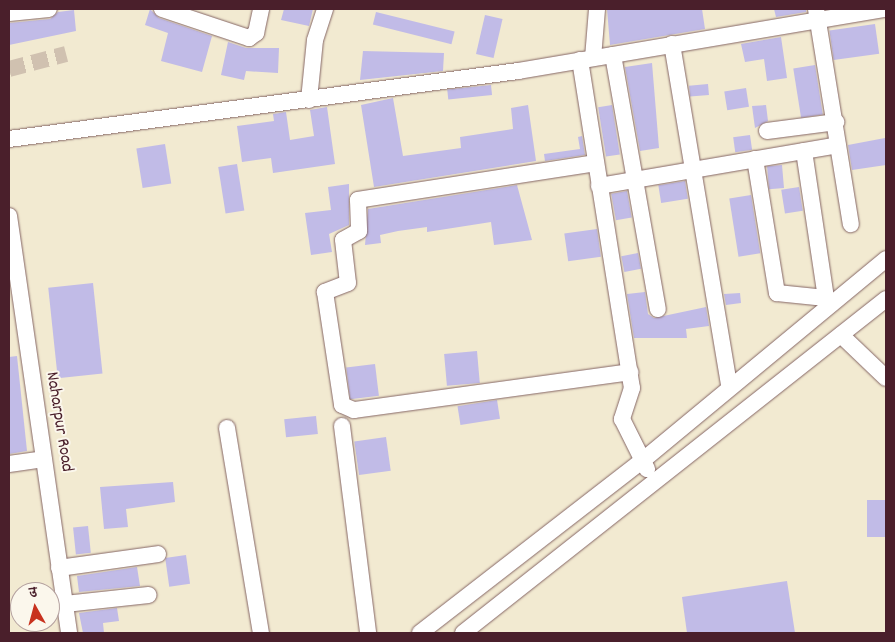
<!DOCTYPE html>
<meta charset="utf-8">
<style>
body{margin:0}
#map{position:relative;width:895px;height:642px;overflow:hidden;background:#f2ead1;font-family:Dekko,"Playpen Sans Deva",sans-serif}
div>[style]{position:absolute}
.building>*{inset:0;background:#c1bbe7;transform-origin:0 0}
.minor-tunnel>*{height:16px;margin-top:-8px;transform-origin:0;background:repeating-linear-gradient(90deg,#d0c1b0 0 16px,transparent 0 24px)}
.roads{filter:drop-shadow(0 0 1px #856665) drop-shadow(0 0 1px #856665)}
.minor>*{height:16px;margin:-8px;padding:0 8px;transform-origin:8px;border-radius:8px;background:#fff}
span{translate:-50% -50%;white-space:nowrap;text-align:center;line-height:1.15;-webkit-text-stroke:4px #fbf7ec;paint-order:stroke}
.street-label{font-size:18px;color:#4a1f2b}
.frame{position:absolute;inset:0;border:10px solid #4a1f2b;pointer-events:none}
.north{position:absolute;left:10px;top:582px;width:50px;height:50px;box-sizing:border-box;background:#fbf7ec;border:1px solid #b4a19f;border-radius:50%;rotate:353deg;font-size:14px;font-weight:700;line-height:20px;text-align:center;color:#4a1f2b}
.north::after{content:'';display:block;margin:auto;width:18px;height:22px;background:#c8321e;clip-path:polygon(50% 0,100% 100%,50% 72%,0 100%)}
</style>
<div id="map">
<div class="building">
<div style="clip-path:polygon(150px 9px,159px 18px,212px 36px,202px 72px,161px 61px,168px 33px,145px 25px)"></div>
<div style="clip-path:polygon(284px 9px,313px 9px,309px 26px,281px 20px)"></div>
<div style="clip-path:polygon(607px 9px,702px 9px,705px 29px,610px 45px)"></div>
<div style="clip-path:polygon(774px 9px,806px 9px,806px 12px,776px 17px)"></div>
<div style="clip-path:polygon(74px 10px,76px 31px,9px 45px,9px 23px,50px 19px,58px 12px)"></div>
<div style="left:376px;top:12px;width:81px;height:13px;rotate:14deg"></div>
<div style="left:485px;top:15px;width:18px;height:40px;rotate:13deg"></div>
<div style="left:875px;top:24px;width:30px;height:46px;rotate:82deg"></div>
<div style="clip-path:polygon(781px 37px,787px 78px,767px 81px,764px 59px,745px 62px,741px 44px)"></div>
<div style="clip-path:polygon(228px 42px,246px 48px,279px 48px,278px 73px,246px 71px,244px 80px,221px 75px)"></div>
<div style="clip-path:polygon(363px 51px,444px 53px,443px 71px,360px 80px)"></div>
<div style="clip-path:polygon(652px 63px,659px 148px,640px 151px,625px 67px)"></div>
<div style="left:815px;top:65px;width:50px;height:22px;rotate:81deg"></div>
<div style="left:708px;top:84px;width:11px;height:19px;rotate:85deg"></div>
<div style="left:491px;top:85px;width:10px;height:44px;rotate:84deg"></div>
<div style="left:746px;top:88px;width:19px;height:22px;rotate:81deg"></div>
<div style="clip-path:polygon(393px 98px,403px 156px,461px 148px,460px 137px,513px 129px,511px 108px,528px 105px,536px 161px,374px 187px,361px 105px)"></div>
<div style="left:612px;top:105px;width:50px;height:14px;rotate:81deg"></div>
<div style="clip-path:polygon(766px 105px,768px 121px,755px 128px,752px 106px)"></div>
<div style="clip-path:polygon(327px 107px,335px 164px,273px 173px,271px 158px,242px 162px,237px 126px,274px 121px,273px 114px,286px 112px,290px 140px,314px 136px,310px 110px)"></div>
<div style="left:750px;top:135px;width:15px;height:17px;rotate:82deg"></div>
<div style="clip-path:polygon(582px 136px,585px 155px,545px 161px,544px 154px,580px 149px,578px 137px)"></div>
<div style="clip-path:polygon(885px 138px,886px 165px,852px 170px,848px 145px)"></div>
<div style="left:165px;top:144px;width:40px;height:29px;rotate:81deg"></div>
<div style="left:237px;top:164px;width:47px;height:19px;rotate:81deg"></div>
<div style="left:782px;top:165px;width:23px;height:15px;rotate:85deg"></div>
<div style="left:685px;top:181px;width:18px;height:27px;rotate:81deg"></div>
<div style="clip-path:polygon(349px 184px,349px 225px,329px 234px,332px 252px,311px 255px,305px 213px,331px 210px,328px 187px)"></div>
<div style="clip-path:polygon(517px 185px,532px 240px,494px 245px,491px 222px,427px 232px,427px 227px,398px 231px,380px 235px,381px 243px,365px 245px,368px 209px)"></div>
<div style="left:799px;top:187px;width:24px;height:18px;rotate:81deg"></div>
<div style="left:627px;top:191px;width:27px;height:16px;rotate:80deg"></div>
<div style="left:751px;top:195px;width:59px;height:22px;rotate:81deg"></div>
<div style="left:597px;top:229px;width:28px;height:33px;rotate:82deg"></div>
<div style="left:638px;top:253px;width:16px;height:17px;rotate:79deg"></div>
<div style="left:93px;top:283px;width:91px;height:45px;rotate:84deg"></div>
<div style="clip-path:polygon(645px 292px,648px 314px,654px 318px,706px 307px,709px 326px,686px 329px,687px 338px,634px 338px,627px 294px)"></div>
<div style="clip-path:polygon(740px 293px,741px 303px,726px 305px,724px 294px)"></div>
<div style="left:477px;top:351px;width:32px;height:33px;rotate:85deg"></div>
<div style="clip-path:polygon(17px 356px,27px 451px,9px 454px,9px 357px)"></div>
<div style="left:375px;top:364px;width:32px;height:29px;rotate:83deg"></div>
<div style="left:497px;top:400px;width:19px;height:40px;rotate:81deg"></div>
<div style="left:316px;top:416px;width:18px;height:32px;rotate:84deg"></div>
<div style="left:386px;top:437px;width:34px;height:32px;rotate:82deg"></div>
<div style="clip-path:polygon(173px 482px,175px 502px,126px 509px,128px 527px,104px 529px,100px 487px)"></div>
<div style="left:886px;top:500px;width:37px;height:19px;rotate:90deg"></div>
<div style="left:88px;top:526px;width:27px;height:15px;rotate:84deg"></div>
<div style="left:186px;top:555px;width:29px;height:21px;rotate:82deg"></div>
<div style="clip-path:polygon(137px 567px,140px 586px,79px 592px,77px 576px)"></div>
<div style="clip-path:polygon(787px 581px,795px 633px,687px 633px,682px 597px)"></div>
<div style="clip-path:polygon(117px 608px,119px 621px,103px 623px,104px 633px,83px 633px,79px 613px)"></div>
</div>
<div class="minor-tunnel">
<div style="left:9px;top:69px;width:59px;rotate:-14.7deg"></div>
</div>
<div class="roads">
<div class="minor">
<div style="left:162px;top:9px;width:92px;rotate:18.4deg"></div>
<div style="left:249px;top:38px;width:9px;rotate:-36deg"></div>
<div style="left:256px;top:33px;width:25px;rotate:-78deg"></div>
<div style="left:816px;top:9px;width:218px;rotate:80.8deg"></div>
<div style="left:9px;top:13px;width:40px;rotate:-5.7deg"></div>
<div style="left:672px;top:44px;width:345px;rotate:80.5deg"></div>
<div style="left:613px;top:55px;width:258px;rotate:80deg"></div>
<div style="left:593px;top:58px;width:49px;rotate:-85.3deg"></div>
<div style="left:580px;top:60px;width:332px;rotate:81deg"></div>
<div style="left:632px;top:388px;width:33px;rotate:108deg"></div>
<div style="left:622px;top:419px;width:56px;rotate:63.4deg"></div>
<div style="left:309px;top:100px;width:60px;rotate:-84.3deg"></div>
<div style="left:315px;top:40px;width:33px;rotate:-72deg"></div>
<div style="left:767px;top:131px;width:70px;rotate:-7.4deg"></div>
<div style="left:9px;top:139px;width:514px;rotate:-7.61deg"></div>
<div style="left:518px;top:71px;width:373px;rotate:-9.6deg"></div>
<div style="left:804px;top:151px;width:156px;rotate:81.5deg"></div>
<div style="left:755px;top:159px;width:136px;rotate:80.7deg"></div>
<div style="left:777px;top:293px;width:49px;rotate:5.8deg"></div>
<div style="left:596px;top:163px;width:241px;rotate:171.2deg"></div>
<div style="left:358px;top:200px;width:31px;rotate:88deg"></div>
<div style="left:359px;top:231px;width:18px;rotate:151deg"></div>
<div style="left:343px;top:240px;width:43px;rotate:83.4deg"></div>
<div style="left:348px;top:283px;width:25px;rotate:159deg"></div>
<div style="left:325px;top:292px;width:114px;rotate:81.4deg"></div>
<div style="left:342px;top:405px;width:13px;rotate:23deg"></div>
<div style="left:354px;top:410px;width:279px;rotate:-7.8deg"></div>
<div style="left:599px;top:186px;width:242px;rotate:-9.7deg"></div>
<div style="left:9px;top:216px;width:421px;rotate:81.8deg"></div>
<div style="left:841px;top:335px;width:62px;rotate:43.7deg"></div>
<div style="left:342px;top:426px;width:209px;rotate:82.8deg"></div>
<div style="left:227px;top:428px;width:208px;rotate:80.6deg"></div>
<div style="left:9px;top:464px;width:35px;rotate:-8deg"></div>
<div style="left:59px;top:568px;width:100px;rotate:-8deg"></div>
<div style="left:65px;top:604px;width:84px;rotate:-6.1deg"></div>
<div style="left:420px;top:633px;width:281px;rotate:-37.8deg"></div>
<div style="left:642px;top:461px;width:317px;rotate:-39.6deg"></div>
<div style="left:463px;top:633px;width:539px;rotate:-38.29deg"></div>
</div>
</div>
<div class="street-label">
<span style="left:58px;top:422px;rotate:81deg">Naharpur Road</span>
</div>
<div class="frame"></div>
<div class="north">उ</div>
</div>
